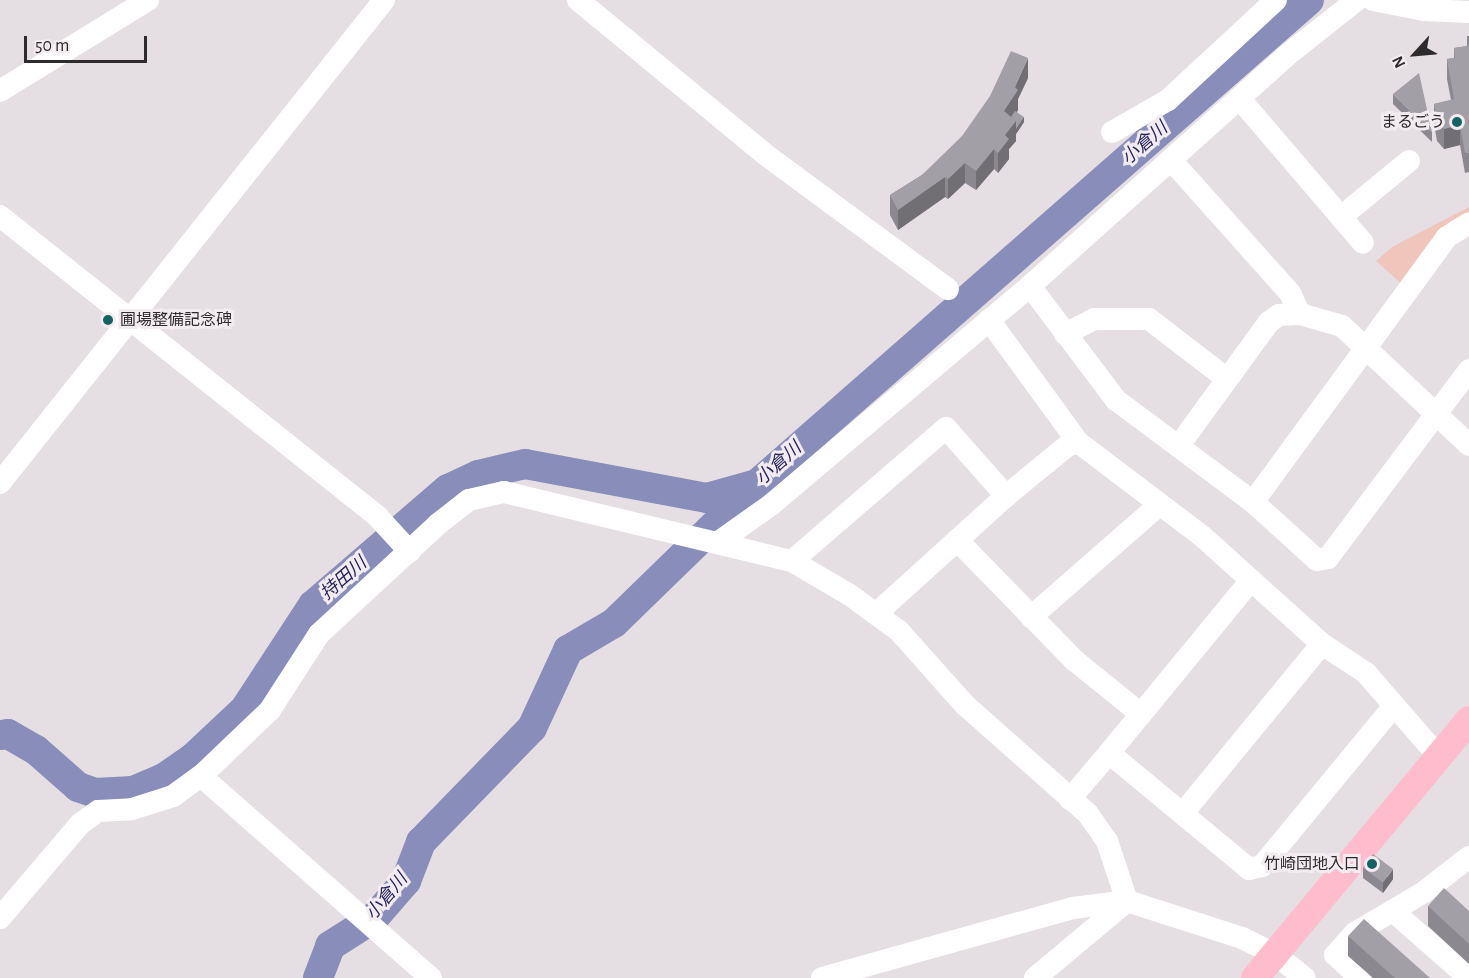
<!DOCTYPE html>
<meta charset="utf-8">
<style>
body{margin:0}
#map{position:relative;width:1469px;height:978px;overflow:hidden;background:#e5dee3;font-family:"Alegreya Sans","Noto Sans JP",sans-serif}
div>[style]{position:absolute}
.green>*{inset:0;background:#f0c5bb}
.river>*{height:30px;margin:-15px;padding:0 15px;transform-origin:15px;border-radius:15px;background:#888db9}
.minor>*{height:22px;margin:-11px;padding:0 11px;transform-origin:11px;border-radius:11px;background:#fff}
.major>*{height:28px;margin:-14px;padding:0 14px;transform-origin:14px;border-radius:14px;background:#ffbccd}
.wall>*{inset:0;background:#8b898f}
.shaded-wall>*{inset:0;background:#716f74}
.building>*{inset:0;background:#a29fa6;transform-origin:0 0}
.dots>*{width:16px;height:16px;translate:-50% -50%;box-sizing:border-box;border:3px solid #f2ebf0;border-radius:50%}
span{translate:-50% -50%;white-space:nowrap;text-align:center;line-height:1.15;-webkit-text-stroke:6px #f2ebf0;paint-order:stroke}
.poi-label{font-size:16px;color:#2e2b2d}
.right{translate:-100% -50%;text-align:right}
.left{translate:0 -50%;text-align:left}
.water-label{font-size:18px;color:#26255c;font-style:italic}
.north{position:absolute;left:1385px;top:24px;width:60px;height:60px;-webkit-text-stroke:4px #f2ebf0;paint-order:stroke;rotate:244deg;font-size:16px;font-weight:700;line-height:24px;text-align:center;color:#2e2b2d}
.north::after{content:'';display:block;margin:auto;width:21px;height:27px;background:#2e2b2d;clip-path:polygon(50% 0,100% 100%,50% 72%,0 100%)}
.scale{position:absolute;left:24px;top:36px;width:123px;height:27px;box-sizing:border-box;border:3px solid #2e2b2d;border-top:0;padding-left:8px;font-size:18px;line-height:21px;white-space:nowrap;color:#2e2b2d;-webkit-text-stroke:4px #f2ebf0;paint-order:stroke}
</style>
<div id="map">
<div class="green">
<div style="clip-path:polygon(1469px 207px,1469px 213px,1450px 221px,1403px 285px,1376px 261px,1392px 247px)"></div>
</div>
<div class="river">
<div style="left:0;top:735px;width:8px;rotate:-7deg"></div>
<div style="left:8px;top:734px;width:32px;rotate:30deg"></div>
<div style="left:36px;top:750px;width:56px;rotate:41.4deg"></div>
<div style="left:78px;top:787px;width:18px;rotate:19deg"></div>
<div style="left:95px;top:793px;width:38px;rotate:-3deg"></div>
<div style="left:133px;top:791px;width:34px;rotate:-23deg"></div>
<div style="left:164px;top:778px;width:35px;rotate:-35deg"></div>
<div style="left:193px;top:758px;width:71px;rotate:-43.3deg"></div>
<div style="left:245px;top:709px;width:124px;rotate:-56.8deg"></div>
<div style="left:313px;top:605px;width:178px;rotate:-40.7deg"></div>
<div style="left:448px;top:489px;width:33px;rotate:-25deg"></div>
<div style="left:478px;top:475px;width:48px;rotate:-13.2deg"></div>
<div style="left:525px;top:464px;width:185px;rotate:10.6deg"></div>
<div style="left:707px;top:498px;width:52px;rotate:-15.6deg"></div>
<div style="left:318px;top:978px;width:34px;rotate:-69deg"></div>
<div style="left:330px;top:946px;width:52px;rotate:-32.5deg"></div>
<div style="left:374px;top:918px;width:49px;rotate:-49.1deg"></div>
<div style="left:406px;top:881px;width:42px;rotate:-69deg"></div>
<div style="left:421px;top:842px;width:159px;rotate:-45.8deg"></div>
<div style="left:532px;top:728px;width:86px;rotate:-65.2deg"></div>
<div style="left:568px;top:650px;width:53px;rotate:-30.4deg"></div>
<div style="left:614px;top:623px;width:199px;rotate:-44.2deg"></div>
<div style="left:757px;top:484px;width:734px;rotate:-41.24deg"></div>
</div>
<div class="minor">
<div style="left:578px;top:0;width:244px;rotate:39.5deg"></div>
<div style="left:766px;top:155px;width:226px;rotate:36.4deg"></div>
<div style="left:1373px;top:0;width:52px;rotate:11.1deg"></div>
<div style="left:1424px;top:10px;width:45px;rotate:2.5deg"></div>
<div style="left:0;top:91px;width:174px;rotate:-31.6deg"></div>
<div style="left:1240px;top:99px;width:189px;rotate:49.5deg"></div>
<div style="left:1112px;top:132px;width:64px;rotate:-29.7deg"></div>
<div style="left:1168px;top:100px;width:147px;rotate:-42.8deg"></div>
<div style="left:1171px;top:160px;width:178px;rotate:48.2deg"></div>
<div style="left:1290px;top:293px;width:23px;rotate:65deg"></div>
<div style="left:0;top:216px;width:483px;rotate:38.5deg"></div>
<div style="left:378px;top:517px;width:47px;rotate:47.6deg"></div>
<div style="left:1341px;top:217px;width:88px;rotate:-39.5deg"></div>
<div style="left:1030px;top:286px;width:143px;rotate:53deg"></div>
<div style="left:1116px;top:400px;width:171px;rotate:36.7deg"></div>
<div style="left:1253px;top:502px;width:86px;rotate:42.2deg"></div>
<div style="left:1317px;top:560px;width:11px;rotate:-10deg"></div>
<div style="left:1328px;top:558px;width:235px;rotate:-53.1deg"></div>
<div style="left:989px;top:320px;width:151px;rotate:53.9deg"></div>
<div style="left:1078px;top:442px;width:12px;rotate:160deg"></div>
<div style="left:1067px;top:446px;width:79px;rotate:140.7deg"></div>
<div style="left:1065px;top:334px;width:33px;rotate:-27deg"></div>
<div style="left:1094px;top:319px;width:55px"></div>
<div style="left:1149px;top:319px;width:98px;rotate:37.6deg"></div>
<div style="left:1078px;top:442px;width:156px;rotate:37.2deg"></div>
<div style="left:1202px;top:536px;width:161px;rotate:42deg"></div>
<div style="left:1322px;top:644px;width:53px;rotate:33.4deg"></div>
<div style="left:1366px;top:673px;width:111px;rotate:49deg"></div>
<div style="left:1180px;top:444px;width:151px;rotate:-53.9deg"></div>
<div style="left:1269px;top:322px;width:12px;rotate:-35deg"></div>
<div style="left:1279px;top:315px;width:21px;rotate:-3deg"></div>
<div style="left:1300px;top:314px;width:44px;rotate:15.9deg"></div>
<div style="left:1342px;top:326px;width:174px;rotate:43.1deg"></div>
<div style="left:0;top:483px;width:617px;rotate:-51.51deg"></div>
<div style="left:1253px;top:502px;width:328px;rotate:-53.8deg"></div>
<div style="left:1447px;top:237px;width:26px;rotate:-32deg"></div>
<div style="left:957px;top:540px;width:168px;rotate:45.7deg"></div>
<div style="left:1074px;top:660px;width:86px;rotate:38.9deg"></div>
<div style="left:720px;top:541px;width:64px;rotate:-35.4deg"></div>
<div style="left:772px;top:504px;width:338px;rotate:-40.2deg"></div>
<div style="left:1030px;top:286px;width:344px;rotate:-41.9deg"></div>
<div style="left:1286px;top:56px;width:90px;rotate:-38.3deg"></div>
<div style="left:792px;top:561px;width:203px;rotate:-40.8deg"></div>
<div style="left:946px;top:428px;width:91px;rotate:48.6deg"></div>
<div style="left:1006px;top:496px;width:176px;rotate:137.8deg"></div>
<div style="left:1031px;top:617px;width:171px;rotate:-41.2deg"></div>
<div style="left:1109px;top:753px;width:224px;rotate:-50.6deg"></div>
<div style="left:201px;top:776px;width:306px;rotate:41.3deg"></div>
<div style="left:1070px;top:799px;width:60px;rotate:-49.7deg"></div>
<div style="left:1109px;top:753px;width:182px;rotate:39.6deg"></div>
<div style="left:1249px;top:869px;width:13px;rotate:-13deg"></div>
<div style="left:1262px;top:866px;width:206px;rotate:-50.5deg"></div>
<div style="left:1183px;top:813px;width:219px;rotate:-50.6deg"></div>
<div style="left:1394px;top:912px;width:100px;rotate:41.3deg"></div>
<div style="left:0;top:918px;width:123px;rotate:-49.6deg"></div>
<div style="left:80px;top:824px;width:22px;rotate:-36deg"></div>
<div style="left:98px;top:811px;width:34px;rotate:-3deg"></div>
<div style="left:132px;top:809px;width:43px;rotate:-17.6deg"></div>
<div style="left:173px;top:796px;width:34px;rotate:-36deg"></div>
<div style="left:201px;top:776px;width:95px;rotate:-43.7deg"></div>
<div style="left:270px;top:710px;width:90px;rotate:-57.2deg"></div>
<div style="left:319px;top:634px;width:162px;rotate:-42.7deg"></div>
<div style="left:438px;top:524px;width:39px;rotate:-38deg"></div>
<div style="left:469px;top:500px;width:36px;rotate:-13deg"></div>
<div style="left:504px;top:492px;width:296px;rotate:13.5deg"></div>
<div style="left:792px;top:561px;width:67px;rotate:30.4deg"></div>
<div style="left:850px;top:595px;width:61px;rotate:36.3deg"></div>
<div style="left:899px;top:631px;width:99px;rotate:48.3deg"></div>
<div style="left:965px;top:705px;width:164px;rotate:41.5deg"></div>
<div style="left:1088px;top:814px;width:33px;rotate:55deg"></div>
<div style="left:1107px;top:841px;width:63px;rotate:71.6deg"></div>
<div style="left:822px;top:978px;width:261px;rotate:-15.6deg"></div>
<div style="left:1073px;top:908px;width:54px;rotate:-7.4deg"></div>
<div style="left:1127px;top:901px;width:121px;rotate:17.8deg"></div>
<div style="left:1242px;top:938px;width:37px;rotate:26deg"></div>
<div style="left:1275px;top:954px;width:38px;rotate:39deg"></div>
<div style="left:1035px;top:978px;width:120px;rotate:-39.9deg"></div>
<div style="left:1360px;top:978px;width:34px;rotate:-137deg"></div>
<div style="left:1335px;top:955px;width:30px;rotate:-48deg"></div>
<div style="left:1355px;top:933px;width:80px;rotate:-30.7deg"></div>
<div style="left:1424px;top:892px;width:57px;rotate:-37.9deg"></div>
</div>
<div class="major">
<div style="left:1255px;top:978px;width:335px;rotate:-50.3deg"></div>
</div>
<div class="wall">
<div style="clip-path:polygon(1467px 36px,1469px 36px,1469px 172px,1465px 173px,1460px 145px,1444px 149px,1437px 141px,1434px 124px,1434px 104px,1451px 100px,1447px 79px,1447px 59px,1454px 58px,1454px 48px,1467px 46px)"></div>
<div style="clip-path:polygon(1028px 78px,1018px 99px,1018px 110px,1017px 112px,1024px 122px,1016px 134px,1016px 141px,1009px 149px,1009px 159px,998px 173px,994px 169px,976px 190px,965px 183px,948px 199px,945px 197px,898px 230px,890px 215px,890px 195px,922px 175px)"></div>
<div style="clip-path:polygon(1393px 94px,1432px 132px,1432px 142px,1393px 104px)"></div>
<div style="clip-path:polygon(1363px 868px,1393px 879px,1383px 893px,1363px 878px)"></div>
<div style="clip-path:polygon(1428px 906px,1469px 911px,1469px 964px,1428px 926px)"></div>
<div style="clip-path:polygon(1348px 936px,1430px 978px,1373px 978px,1348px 956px)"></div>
</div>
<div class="shaded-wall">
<div style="clip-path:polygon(1028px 58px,1028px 78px,1018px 99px,1018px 110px,1007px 126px,1004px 111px)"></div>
<div style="clip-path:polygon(1024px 117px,1024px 122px,1016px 134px,1016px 141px,1009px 149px,1009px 159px,998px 173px,998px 153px,1005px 135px,1016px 121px)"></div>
<div style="clip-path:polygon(1460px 125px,1460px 145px,1444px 149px,1444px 129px)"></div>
<div style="clip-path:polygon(994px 149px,994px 169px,976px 190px,976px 171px)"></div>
<div style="clip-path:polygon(965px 163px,965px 183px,948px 199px,948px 179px)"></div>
<div style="clip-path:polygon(945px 177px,945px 197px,898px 230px,898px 210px)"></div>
<div style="clip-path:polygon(1393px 869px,1393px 879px,1383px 893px,1383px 883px)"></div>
</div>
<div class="building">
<div style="clip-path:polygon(1469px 46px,1469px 153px,1465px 153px,1460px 125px,1444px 129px,1437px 121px,1434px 104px,1454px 99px,1447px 59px,1455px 58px,1454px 48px)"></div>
<div style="clip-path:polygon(1011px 51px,1028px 58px,1015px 87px,1018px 90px,1004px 111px,1016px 121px,1005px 135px,1009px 139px,998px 153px,994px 149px,976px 171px,965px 163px,948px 179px,945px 177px,898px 210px,890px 195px,922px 175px,962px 136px,990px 96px)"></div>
<div style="clip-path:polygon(1419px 73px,1432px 132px,1393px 94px)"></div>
<div style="clip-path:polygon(1015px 111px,1024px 117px,1016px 129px,1016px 121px,1011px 117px)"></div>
<div style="left:1373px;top:854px;width:25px;height:17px;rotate:37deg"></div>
<div style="clip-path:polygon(1444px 888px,1469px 911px,1469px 944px,1428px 906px)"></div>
<div style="clip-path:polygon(1364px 919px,1430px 978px,1395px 978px,1348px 936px)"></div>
</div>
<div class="dots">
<div style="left:1457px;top:122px;background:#136363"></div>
<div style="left:108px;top:320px;background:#136363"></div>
<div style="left:1372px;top:864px;background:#136363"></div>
</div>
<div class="poi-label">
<span class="right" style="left:1445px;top:122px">まるごう</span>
<span class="left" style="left:120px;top:320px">圃場整備記念碑</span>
<span class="right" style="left:1360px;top:864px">竹崎団地入口</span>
</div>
<div class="water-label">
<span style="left:1145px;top:144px;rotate:-41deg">小倉川</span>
<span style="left:779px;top:464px;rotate:-42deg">小倉川</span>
<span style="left:344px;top:579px;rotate:-41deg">持田川</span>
<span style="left:387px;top:897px;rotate:-50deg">小倉川</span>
</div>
<div class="north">N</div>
<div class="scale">50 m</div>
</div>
